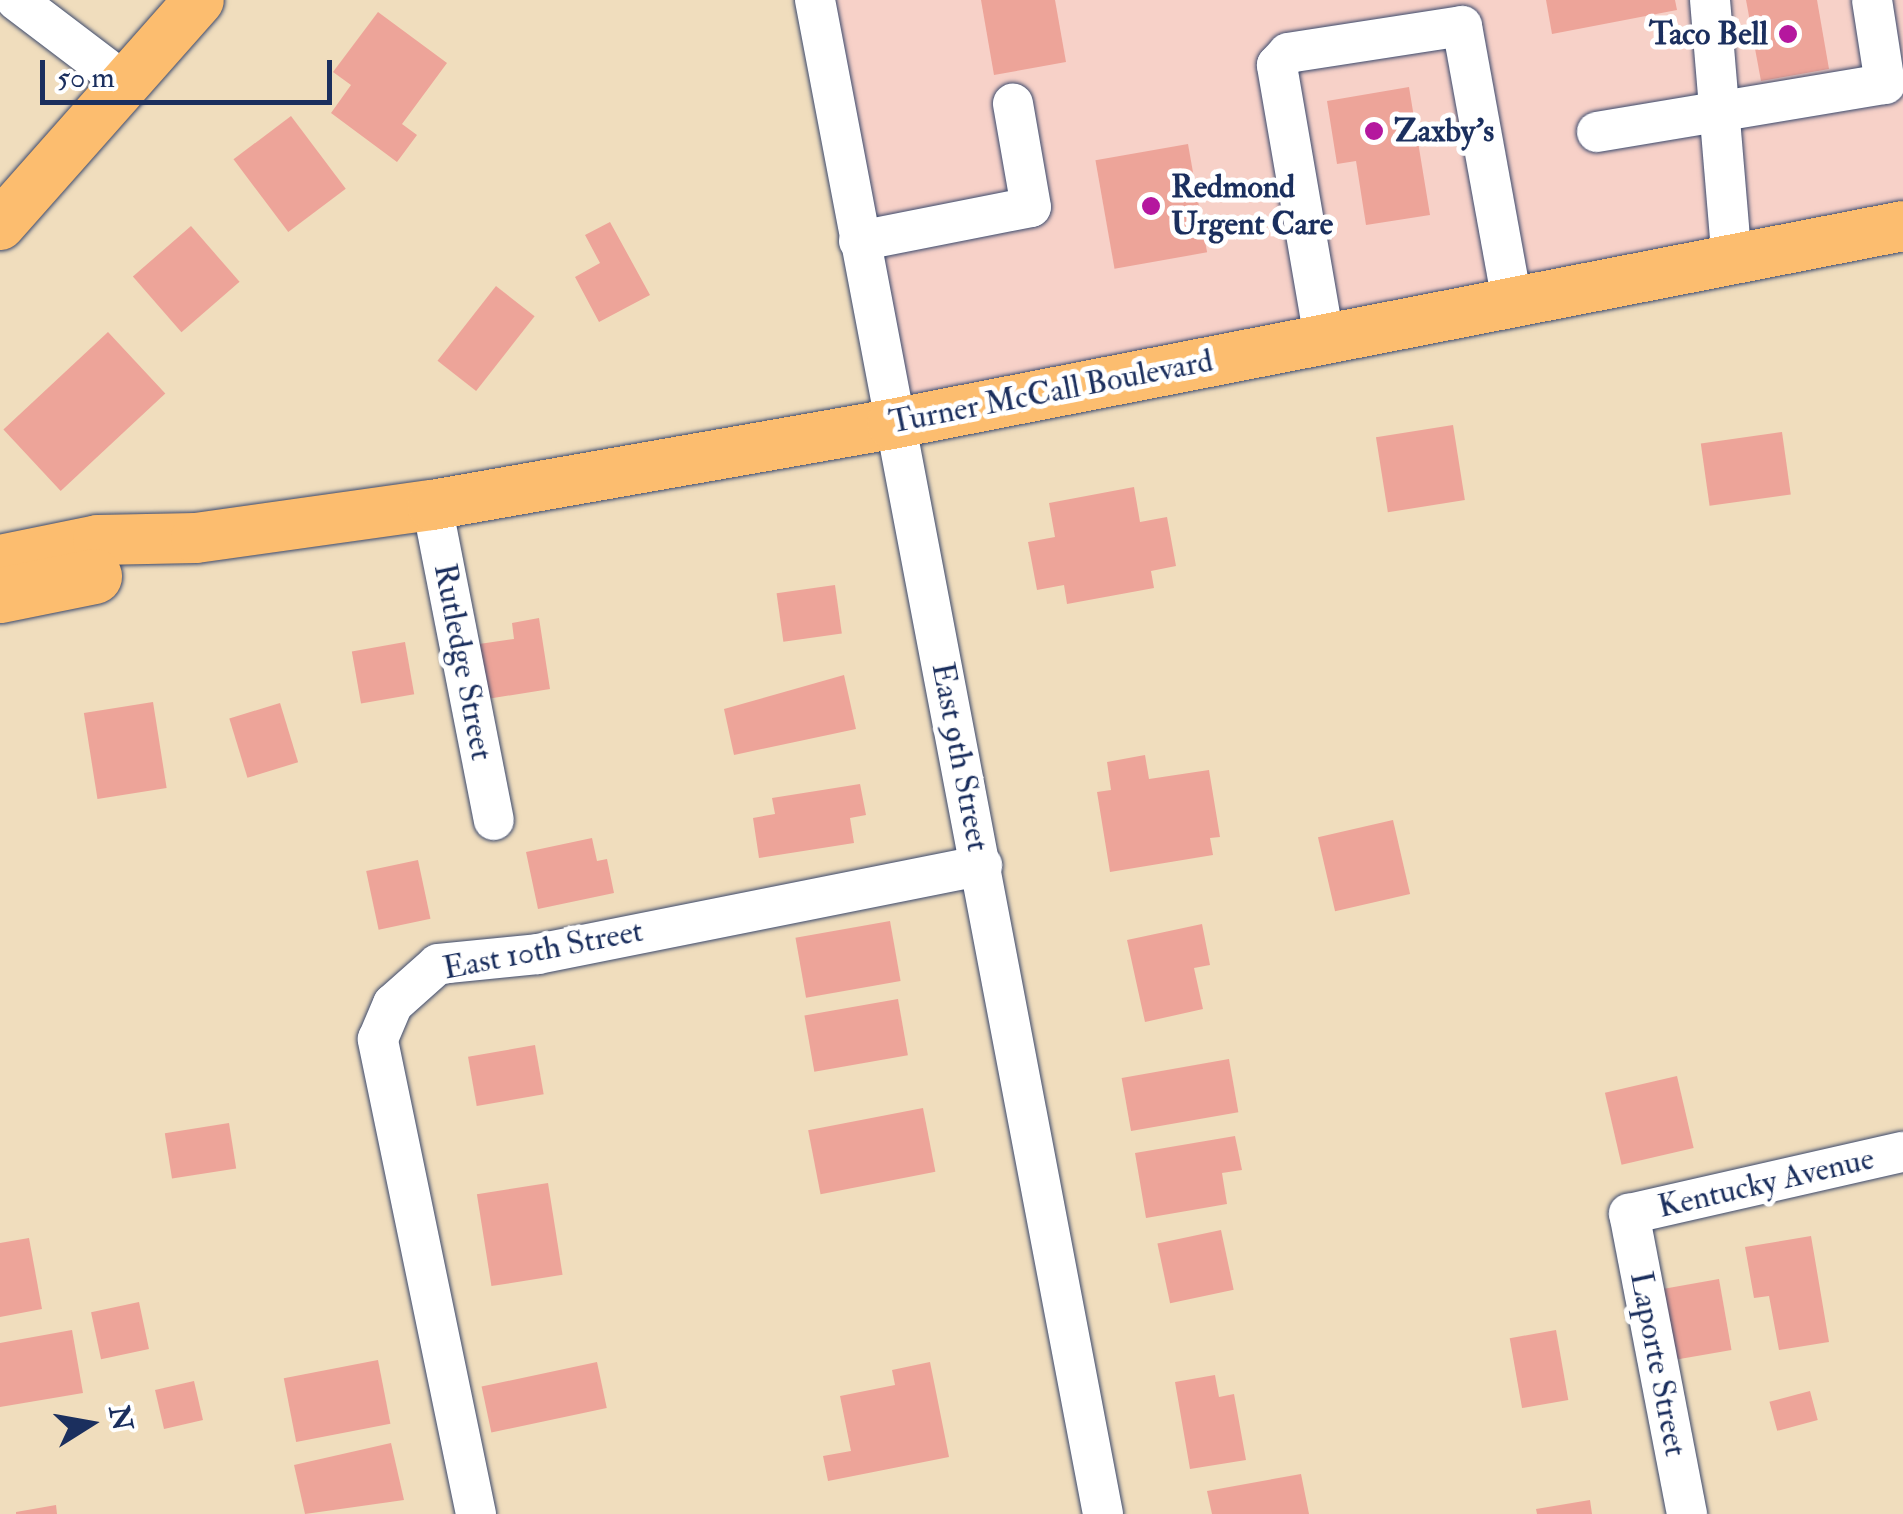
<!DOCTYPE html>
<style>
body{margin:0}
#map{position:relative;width:1903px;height:1514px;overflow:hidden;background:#f0ddbd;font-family:"IM FELL Double Pica",serif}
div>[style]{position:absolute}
.built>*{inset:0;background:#f7d1c8}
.building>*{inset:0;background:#eda499;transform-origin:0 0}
.roads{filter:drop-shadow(0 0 2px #3b496c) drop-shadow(0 0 2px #3b496c)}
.minor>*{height:40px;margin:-20px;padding:0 20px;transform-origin:20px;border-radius:20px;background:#fff}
.major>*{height:50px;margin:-25px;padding:0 25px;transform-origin:25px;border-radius:25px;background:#fcbd6f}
.highway>*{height:55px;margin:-27.5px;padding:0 27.5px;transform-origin:27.5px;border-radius:27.5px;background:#fcbd6f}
.dots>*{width:28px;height:28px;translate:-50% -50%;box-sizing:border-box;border:5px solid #fff;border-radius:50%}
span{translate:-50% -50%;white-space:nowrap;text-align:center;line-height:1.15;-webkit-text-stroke:10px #fff;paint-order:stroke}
.poi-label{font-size:32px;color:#1b2f5e;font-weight:700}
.right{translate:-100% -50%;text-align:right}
.left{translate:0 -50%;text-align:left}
.street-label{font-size:32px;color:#1b2f5e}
.north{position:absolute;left:40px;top:1374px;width:100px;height:100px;-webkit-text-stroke:8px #fff;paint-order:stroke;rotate:79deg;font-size:28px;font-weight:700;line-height:40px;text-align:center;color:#1b2f5e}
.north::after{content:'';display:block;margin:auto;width:35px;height:45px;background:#1b2f5e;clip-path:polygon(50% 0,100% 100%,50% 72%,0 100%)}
.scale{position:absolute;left:40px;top:60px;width:292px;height:45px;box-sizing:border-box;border:5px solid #1b2f5e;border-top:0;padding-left:12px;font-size:30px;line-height:35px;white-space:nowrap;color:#1b2f5e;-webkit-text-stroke:8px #fff;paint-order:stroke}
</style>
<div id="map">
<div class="built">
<div style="clip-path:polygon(815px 0,1903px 0,1903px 226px,892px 424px)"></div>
</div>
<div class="building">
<div style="clip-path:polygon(981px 0,1055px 0,1066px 62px,994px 75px)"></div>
<div style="clip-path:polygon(1546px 0,1675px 0,1677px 10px,1552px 34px)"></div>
<div style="clip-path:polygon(1746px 0,1817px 0,1829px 69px,1761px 81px)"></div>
<div style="clip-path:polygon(378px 12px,447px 63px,402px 124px,417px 135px,397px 162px,331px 113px,351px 85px,333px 72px)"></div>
<div style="clip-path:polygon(1409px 87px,1430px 215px,1366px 225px,1356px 161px,1337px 164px,1327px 101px)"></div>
<div style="left:291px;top:116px;width:91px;height:72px;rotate:53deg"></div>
<div style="left:1188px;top:144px;width:110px;height:94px;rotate:80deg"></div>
<div style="clip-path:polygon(610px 222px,650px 295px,599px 322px,575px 277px,600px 263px,585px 235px)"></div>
<div style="left:191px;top:226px;width:74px;height:77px;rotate:49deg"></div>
<div style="left:496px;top:286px;width:49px;height:95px;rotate:38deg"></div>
<div style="left:108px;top:332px;width:84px;height:143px;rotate:47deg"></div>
<div style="left:1453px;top:425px;width:76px;height:78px;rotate:81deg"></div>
<div style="left:1782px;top:432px;width:63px;height:82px;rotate:82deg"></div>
<div style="clip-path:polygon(1134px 487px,1140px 522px,1167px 517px,1176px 566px,1151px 571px,1154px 588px,1067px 604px,1064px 585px,1037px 590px,1028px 542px,1055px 537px,1049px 503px)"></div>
<div style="left:835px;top:585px;width:49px;height:59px;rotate:82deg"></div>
<div style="clip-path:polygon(539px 618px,550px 689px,487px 699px,479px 644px,514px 639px,512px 623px)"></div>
<div style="left:405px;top:642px;width:53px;height:54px;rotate:80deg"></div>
<div style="clip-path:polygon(844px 675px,856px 729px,734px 755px,724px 709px)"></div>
<div style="left:153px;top:702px;width:87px;height:70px;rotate:81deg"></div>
<div style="left:280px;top:703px;width:62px;height:53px;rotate:73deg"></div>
<div style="clip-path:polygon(1145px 755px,1149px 779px,1209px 770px,1220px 837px,1210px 838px,1213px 855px,1110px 872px,1097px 792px,1111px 790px,1107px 762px)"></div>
<div style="clip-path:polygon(860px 784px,866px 815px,850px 818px,854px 843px,759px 858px,753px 818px,775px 814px,772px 798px)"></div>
<div style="left:1393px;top:820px;width:76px;height:77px;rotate:77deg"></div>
<div style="clip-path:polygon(592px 838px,597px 861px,607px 859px,614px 893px,538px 909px,526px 852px)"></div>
<div style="left:418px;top:860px;width:60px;height:53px;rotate:78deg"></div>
<div style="left:890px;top:921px;width:61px;height:96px;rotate:80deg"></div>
<div style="clip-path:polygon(1202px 924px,1210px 965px,1194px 968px,1203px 1009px,1145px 1022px,1127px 940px)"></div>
<div style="left:898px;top:999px;width:57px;height:95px;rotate:80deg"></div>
<div style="left:535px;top:1045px;width:50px;height:68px;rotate:80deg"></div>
<div style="left:1229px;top:1059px;width:54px;height:109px;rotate:80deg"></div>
<div style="left:1677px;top:1076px;width:74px;height:74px;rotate:77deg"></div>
<div style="left:923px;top:1108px;width:65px;height:117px;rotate:79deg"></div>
<div style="left:229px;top:1123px;width:46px;height:65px;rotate:81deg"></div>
<div style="clip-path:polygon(1235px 1136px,1242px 1170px,1222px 1173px,1227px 1204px,1146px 1218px,1135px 1153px)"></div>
<div style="left:548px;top:1183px;width:93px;height:72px;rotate:81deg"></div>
<div style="left:1221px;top:1230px;width:61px;height:65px;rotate:78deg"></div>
<div style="clip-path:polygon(1811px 1236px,1829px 1342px,1779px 1350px,1769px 1296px,1754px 1298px,1745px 1247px)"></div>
<div style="clip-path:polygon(29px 1238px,42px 1309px,0 1317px,0 1243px)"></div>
<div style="left:1719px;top:1279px;width:72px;height:60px;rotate:80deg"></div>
<div style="left:139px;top:1302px;width:48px;height:49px;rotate:78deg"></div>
<div style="clip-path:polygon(72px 1330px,83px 1393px,0 1407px,0 1343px)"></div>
<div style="left:1556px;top:1330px;width:71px;height:47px;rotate:80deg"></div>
<div style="left:378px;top:1360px;width:65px;height:96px;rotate:79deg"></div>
<div style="left:597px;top:1362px;width:47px;height:118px;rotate:78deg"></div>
<div style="clip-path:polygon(930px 1362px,949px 1457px,828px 1481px,823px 1456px,851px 1451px,840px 1396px,895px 1385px,892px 1370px)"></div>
<div style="clip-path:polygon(1215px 1375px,1219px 1397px,1234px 1394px,1246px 1460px,1190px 1469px,1175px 1382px)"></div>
<div style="left:194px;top:1381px;width:40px;height:40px;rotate:77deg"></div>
<div style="left:1810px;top:1391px;width:30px;height:42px;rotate:75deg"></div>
<div style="clip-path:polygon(391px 1443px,404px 1500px,305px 1514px,294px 1465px)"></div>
<div style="clip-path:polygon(1301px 1474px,1309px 1514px,1212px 1514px,1207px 1491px)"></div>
<div style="clip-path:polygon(1590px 1500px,1592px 1514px,1537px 1514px,1536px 1509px)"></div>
<div style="clip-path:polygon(56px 1505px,57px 1514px,16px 1514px,16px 1512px)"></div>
</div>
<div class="roads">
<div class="minor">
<div style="left:16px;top:0;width:141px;rotate:37.2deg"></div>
<div style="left:815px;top:0;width:1541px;rotate:79.23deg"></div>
<div style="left:1710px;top:0;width:261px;rotate:85.2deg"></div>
<div style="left:1597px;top:132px;width:292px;rotate:-9.5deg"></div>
<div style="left:1885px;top:84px;width:85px;rotate:-98.8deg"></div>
<div style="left:859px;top:241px;width:175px;rotate:-11.2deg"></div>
<div style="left:1031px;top:207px;width:105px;rotate:-99.9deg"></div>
<div style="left:1324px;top:338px;width:277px;rotate:-99.8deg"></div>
<div style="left:1277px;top:65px;width:16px;rotate:-47deg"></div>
<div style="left:1288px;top:53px;width:176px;rotate:-8.8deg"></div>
<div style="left:1462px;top:26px;width:280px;rotate:79.7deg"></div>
<div style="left:432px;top:505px;width:321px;rotate:78.9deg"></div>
<div style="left:476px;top:1514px;width:485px;rotate:-101.7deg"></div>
<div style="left:378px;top:1039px;width:38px;rotate:-67deg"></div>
<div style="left:393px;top:1004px;width:60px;rotate:-41.6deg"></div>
<div style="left:438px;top:964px;width:100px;rotate:-5.7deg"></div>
<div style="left:538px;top:954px;width:453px;rotate:-11.3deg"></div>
<div style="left:1687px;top:1514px;width:306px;rotate:-100.9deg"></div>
<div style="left:1629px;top:1214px;width:281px;rotate:-12.8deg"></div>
</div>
<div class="major">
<div style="left:0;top:225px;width:300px;rotate:-48.5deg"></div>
<div style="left:0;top:560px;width:100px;rotate:-11.5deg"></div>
<div style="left:98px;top:540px;width:98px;rotate:-1.2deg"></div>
<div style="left:196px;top:538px;width:238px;rotate:-8deg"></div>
<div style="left:432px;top:505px;width:467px;rotate:-10deg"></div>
<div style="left:892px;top:424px;width:1030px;rotate:-11.08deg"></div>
</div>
<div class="highway">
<div style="left:0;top:595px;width:96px;rotate:-11.4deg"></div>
</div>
</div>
<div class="dots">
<div style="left:1788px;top:34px;background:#b5179e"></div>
<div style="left:1374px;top:131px;background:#b5179e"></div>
<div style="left:1151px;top:206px;background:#b5179e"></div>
</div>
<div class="poi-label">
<span class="right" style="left:1768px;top:34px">Taco Bell</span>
<span class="left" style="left:1394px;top:131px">Zaxby's</span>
<span class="left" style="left:1171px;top:206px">Redmond<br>Urgent Care</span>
</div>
<div class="street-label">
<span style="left:1051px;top:392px;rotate:-11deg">Turner McCall Boulevard</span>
<span style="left:463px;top:662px;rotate:79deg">Rutledge Street</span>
<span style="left:960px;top:757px;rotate:79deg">East 9th Street</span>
<span style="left:543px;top:950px;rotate:-11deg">East 10th Street</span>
<span style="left:1766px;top:1183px;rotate:-13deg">Kentucky Avenue</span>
<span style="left:1658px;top:1364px;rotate:79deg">Laporte Street</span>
</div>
<div class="north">N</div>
<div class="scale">50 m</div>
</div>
